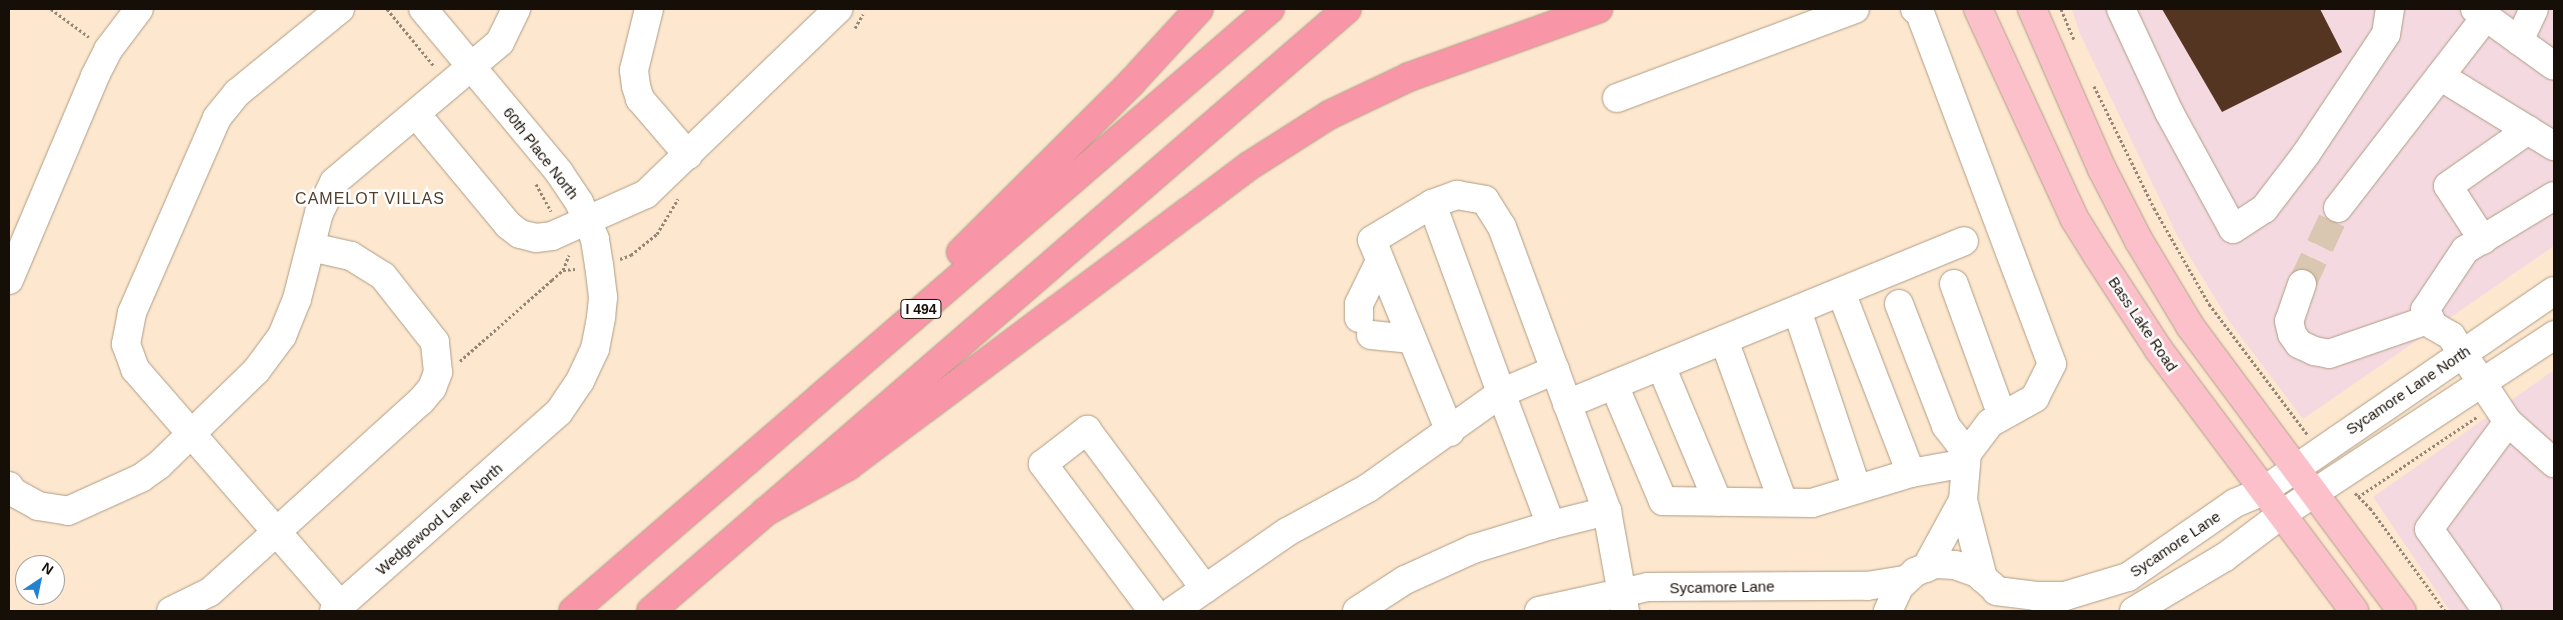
<!DOCTYPE html>
<style>
body{margin:0}
#map{position:relative;width:2563px;height:620px;overflow:hidden;background:#fde8cf;font-family:Arial,sans-serif}
div>[style]{position:absolute}
.commercial>*{inset:0;background:#f4dae0}
.building>*{inset:0;background:#543521}
.minor-tunnel>*{height:28px;margin-top:-14px;transform-origin:0;background:repeating-linear-gradient(90deg,#dac7b1 0 28px,transparent 0 42px)}
.path>*{height:3px;margin-top:-1.5px;transform-origin:0;background:repeating-linear-gradient(90deg,#958675 0 2.5px,transparent 0 5px)}
.roads{filter:drop-shadow(0 0 1px #af9c85) drop-shadow(0 0 1px #af9c85)}
.minor>*{height:28px;margin:-14px;padding:0 14px;transform-origin:14px;border-radius:14px;background:#fff}
.major>*{height:28px;margin:-14px;padding:0 14px;transform-origin:14px;border-radius:14px;background:#fbc0ca}
.highway>*{height:28px;margin:-14px;padding:0 14px;transform-origin:14px;border-radius:14px;background:#f896a7}
span{translate:-50% -50%;white-space:nowrap;text-align:center;line-height:1.15;-webkit-text-stroke:5px #fff;paint-order:stroke}
.shield-label span{padding:1px 4px;background:#fff;border:1px solid;border-radius:4px;-webkit-text-stroke-width:0}
.shield-label{font-size:14px;color:#160f07;font-weight:700}
.street-label{font-size:15px;color:#160f07}
.neighbourhood-label{font-size:16px;color:#4f3e2a;letter-spacing:1px}
.frame{position:absolute;inset:0;border:10px solid #160f07;pointer-events:none}
.north{position:absolute;left:15px;top:555px;width:50px;height:50px;box-sizing:border-box;background:#fff;border:1px solid #a29f9c;border-radius:50%;rotate:34deg;font-size:14px;font-weight:700;line-height:20px;text-align:center;color:#160f07}
.north::after{content:'';display:block;margin:auto;width:18px;height:22px;background:#2481ce;clip-path:polygon(50% 0,100% 100%,50% 72%,0 100%)}
</style>
<div id="map">
<div class="commercial">
<div style="clip-path:polygon(2072px 9px,2554px 9px,2554px 246px,2303px 419px,2229px 321px,2179px 239px,2080px 34px)"></div>
<div style="clip-path:polygon(2554px 370px,2554px 611px,2450px 611px,2373px 497px)"></div>
</div>
<div class="building">
<div style="clip-path:polygon(2162px 9px,2320px 9px,2342px 52px,2222px 112px)"></div>
</div>
<div class="minor-tunnel">
<div style="left:2302px;top:284px;width:84px;rotate:-64.7deg"></div>
</div>
<div class="path">
<div style="left:51px;top:9px;width:47px;rotate:36.4deg"></div>
<div style="left:387px;top:9px;width:74px;rotate:50.5deg"></div>
<div style="left:2061px;top:9px;width:33px;rotate:67deg"></div>
<div style="left:855px;top:28px;width:16px;rotate:-60deg"></div>
<div style="left:2094px;top:86px;width:136px;rotate:63.8deg"></div>
<div style="left:2154px;top:208px;width:111px;rotate:60.2deg"></div>
<div style="left:2209px;top:304px;width:163px;rotate:53deg"></div>
<div style="left:536px;top:184px;width:31px;rotate:61deg"></div>
<div style="left:620px;top:259px;width:12px;rotate:-20deg"></div>
<div style="left:631px;top:255px;width:33px;rotate:-39deg"></div>
<div style="left:657px;top:234px;width:41px;rotate:-59deg"></div>
<div style="left:563px;top:270px;width:12px;rotate:-5deg"></div>
<div style="left:460px;top:361px;width:123px;rotate:-41.4deg"></div>
<div style="left:552px;top:280px;width:15px;rotate:-42deg"></div>
<div style="left:563px;top:270px;width:16px;rotate:-68deg"></div>
<div style="left:2355px;top:493px;width:21px;rotate:45deg"></div>
<div style="left:2370px;top:508px;width:127px;rotate:53.9deg"></div>
<div style="left:2358px;top:497px;width:145px;rotate:-34deg"></div>
</div>
<div class="roads">
<div class="minor">
<div style="left:340px;top:9px;width:133px;rotate:140.8deg"></div>
<div style="left:237px;top:93px;width:32px;rotate:129deg"></div>
<div style="left:217px;top:118px;width:213px;rotate:113.6deg"></div>
<div style="left:132px;top:313px;width:32px;rotate:101deg"></div>
<div style="left:126px;top:344px;width:27px;rotate:70deg"></div>
<div style="left:135px;top:369px;width:314px;rotate:49deg"></div>
<div style="left:649px;top:9px;width:63px;rotate:103.8deg"></div>
<div style="left:634px;top:70px;width:16px;rotate:83deg"></div>
<div style="left:636px;top:86px;width:14px;rotate:73deg"></div>
<div style="left:640px;top:99px;width:74px;rotate:49.4deg"></div>
<div style="left:1915px;top:9px;width:6px;rotate:39deg"></div>
<div style="left:1920px;top:13px;width:375px;rotate:69.4deg"></div>
<div style="left:2052px;top:364px;width:38px;rotate:117deg"></div>
<div style="left:2035px;top:398px;width:51px;rotate:150.9deg"></div>
<div style="left:1990px;top:423px;width:38px;rotate:127deg"></div>
<div style="left:1967px;top:453px;width:47px;rotate:94.9deg"></div>
<div style="left:1963px;top:500px;width:81px;rotate:75.6deg"></div>
<div style="left:2121px;top:9px;width:114px;rotate:65deg"></div>
<div style="left:2169px;top:112px;width:133px;rotate:61.3deg"></div>
<div style="left:2233px;top:229px;width:37px;rotate:-33deg"></div>
<div style="left:2264px;top:209px;width:69px;rotate:-52.6deg"></div>
<div style="left:2306px;top:154px;width:144px;rotate:-56.3deg"></div>
<div style="left:2386px;top:34px;width:25px;rotate:-81deg"></div>
<div style="left:2475px;top:9px;width:97px;rotate:35.8deg"></div>
<div style="left:2519px;top:41px;width:35px;rotate:-65deg"></div>
<div style="left:2440px;top:76px;width:134px;rotate:31.6deg"></div>
<div style="left:1617px;top:98px;width:254px;rotate:-20.5deg"></div>
<div style="left:416px;top:114px;width:144px;rotate:50.3deg"></div>
<div style="left:508px;top:225px;width:15px;rotate:37deg"></div>
<div style="left:520px;top:234px;width:16px;rotate:14deg"></div>
<div style="left:536px;top:238px;width:16px;rotate:-7deg"></div>
<div style="left:552px;top:236px;width:103px;rotate:-24.1deg"></div>
<div style="left:646px;top:194px;width:267px;rotate:-43.9deg"></div>
<div style="left:2554px;top:196px;width:104px;rotate:148.8deg"></div>
<div style="left:2465px;top:250px;width:72px;rotate:123.7deg"></div>
<div style="left:2425px;top:310px;width:18px;rotate:61deg"></div>
<div style="left:2434px;top:326px;width:20px;rotate:30deg"></div>
<div style="left:2451px;top:336px;width:103px;rotate:56.5deg"></div>
<div style="left:2508px;top:422px;width:62px;rotate:41.7deg"></div>
<div style="left:1432px;top:204px;width:27px;rotate:-20deg"></div>
<div style="left:1457px;top:195px;width:28px;rotate:10deg"></div>
<div style="left:1485px;top:200px;width:32px;rotate:58deg"></div>
<div style="left:1502px;top:227px;width:303px;rotate:69.7deg"></div>
<div style="left:2338px;top:208px;width:240px;rotate:-52.3deg"></div>
<div style="left:2483px;top:240px;width:64px;rotate:-122.9deg"></div>
<div style="left:2448px;top:186px;width:98px;rotate:-35deg"></div>
<div style="left:9px;top:280px;width:221px;rotate:-67.1deg"></div>
<div style="left:95px;top:76px;width:29px;rotate:-63deg"></div>
<div style="left:108px;top:50px;width:51px;rotate:-52.9deg"></div>
<div style="left:1954px;top:284px;width:140px;rotate:70deg"></div>
<div style="left:2302px;top:284px;width:39px;rotate:109deg"></div>
<div style="left:2289px;top:321px;width:13px;rotate:77deg"></div>
<div style="left:2292px;top:334px;width:12px;rotate:55deg"></div>
<div style="left:2299px;top:344px;width:17px;rotate:25deg"></div>
<div style="left:2314px;top:351px;width:15px;rotate:11deg"></div>
<div style="left:2329px;top:354px;width:107px;rotate:-19.1deg"></div>
<div style="left:1841px;top:292px;width:194px;rotate:68.9deg"></div>
<div style="left:1911px;top:473px;width:56px;rotate:-10.3deg"></div>
<div style="left:1899px;top:304px;width:131px;rotate:68.9deg"></div>
<div style="left:1946px;top:426px;width:34px;rotate:52deg"></div>
<div style="left:1797px;top:310px;width:189px;rotate:71.5deg"></div>
<div style="left:1359px;top:318px;width:14px;rotate:-90deg"></div>
<div style="left:1359px;top:304px;width:48px;rotate:-64deg"></div>
<div style="left:1371px;top:335px;width:41px;rotate:5.6deg"></div>
<div style="left:1724px;top:340px;width:172px;rotate:70deg"></div>
<div style="left:1661px;top:366px;width:147px;rotate:67.3deg"></div>
<div style="left:1614px;top:385px;width:126px;rotate:67.1deg"></div>
<div style="left:1663px;top:501px;width:149px;rotate:0.8deg"></div>
<div style="left:1812px;top:503px;width:103px;rotate:-16.9deg"></div>
<div style="left:1567px;top:404px;width:429px;rotate:-22.3deg"></div>
<div style="left:1450px;top:432px;width:207px;rotate:-112.1deg"></div>
<div style="left:1372px;top:240px;width:70px;rotate:-31deg"></div>
<div style="left:1432px;top:204px;width:201px;rotate:69.9deg"></div>
<div style="left:1501px;top:393px;width:59px;rotate:-23.1deg"></div>
<div style="left:9px;top:486px;width:7px;rotate:56deg"></div>
<div style="left:13px;top:492px;width:29px;rotate:29deg"></div>
<div style="left:38px;top:506px;width:30px;rotate:9deg"></div>
<div style="left:68px;top:511px;width:80px;rotate:-24.3deg"></div>
<div style="left:141px;top:478px;width:22px;rotate:-36deg"></div>
<div style="left:159px;top:465px;width:135px;rotate:-44.1deg"></div>
<div style="left:256px;top:371px;width:44px;rotate:-53.4deg"></div>
<div style="left:282px;top:336px;width:40px;rotate:-68deg"></div>
<div style="left:297px;top:299px;width:89px;rotate:-75.7deg"></div>
<div style="left:319px;top:213px;width:34px;rotate:-64deg"></div>
<div style="left:334px;top:182px;width:217px;rotate:-40.1deg"></div>
<div style="left:500px;top:42px;width:37px;rotate:-64deg"></div>
<div style="left:1926px;top:568px;width:77px;rotate:-61.4deg"></div>
<div style="left:1996px;top:591px;width:39px;rotate:7deg"></div>
<div style="left:2035px;top:596px;width:30px"></div>
<div style="left:2065px;top:596px;width:66px;rotate:-16.8deg"></div>
<div style="left:2128px;top:577px;width:130px;rotate:-34.7deg"></div>
<div style="left:2235px;top:503px;width:30px;rotate:-23deg"></div>
<div style="left:2263px;top:491px;width:353px;rotate:-34.5deg"></div>
<div style="left:171px;top:611px;width:43px;rotate:-26deg"></div>
<div style="left:210px;top:592px;width:285px;rotate:-42.2deg"></div>
<div style="left:421px;top:401px;width:17px;rotate:-50deg"></div>
<div style="left:432px;top:388px;width:17px;rotate:-69deg"></div>
<div style="left:438px;top:372px;width:30px;rotate:-96deg"></div>
<div style="left:435px;top:342px;width:84px;rotate:-128.2deg"></div>
<div style="left:383px;top:276px;width:38px;rotate:-148deg"></div>
<div style="left:351px;top:256px;width:41px;rotate:-167.3deg"></div>
<div style="left:334px;top:611px;width:300px;rotate:-41.5deg"></div>
<div style="left:559px;top:412px;width:37px;rotate:-56deg"></div>
<div style="left:580px;top:381px;width:35px;rotate:-65deg"></div>
<div style="left:595px;top:349px;width:33px;rotate:-79deg"></div>
<div style="left:601px;top:317px;width:20px;rotate:-84deg"></div>
<div style="left:603px;top:297px;width:32px;rotate:-97deg"></div>
<div style="left:599px;top:265px;width:26px;rotate:-99deg"></div>
<div style="left:595px;top:239px;width:40px;rotate:-113.4deg"></div>
<div style="left:579px;top:202px;width:36px;rotate:-124deg"></div>
<div style="left:559px;top:172px;width:212px;rotate:-129.8deg"></div>
<div style="left:1153px;top:611px;width:184px;rotate:-126.8deg"></div>
<div style="left:1043px;top:464px;width:56px;rotate:-37.7deg"></div>
<div style="left:1087px;top:430px;width:198px;rotate:53.4deg"></div>
<div style="left:1173px;top:611px;width:139px;rotate:-34.7deg"></div>
<div style="left:1287px;top:532px;width:92px;rotate:-28.5deg"></div>
<div style="left:1368px;top:488px;width:163px;rotate:-35.5deg"></div>
<div style="left:1501px;top:393px;width:141px;rotate:69.3deg"></div>
<div style="left:1551px;top:525px;width:58px;rotate:-14deg"></div>
<div style="left:1607px;top:511px;width:102px;rotate:79.8deg"></div>
<div style="left:1357px;top:611px;width:57px;rotate:-32.9deg"></div>
<div style="left:1405px;top:580px;width:75px;rotate:-24.5deg"></div>
<div style="left:1473px;top:549px;width:82px;rotate:-17.1deg"></div>
<div style="left:1539px;top:611px;width:112px;rotate:-12.4deg"></div>
<div style="left:1648px;top:587px;width:219px;rotate:-0.3deg"></div>
<div style="left:1867px;top:586px;width:39px;rotate:-9deg"></div>
<div style="left:1888px;top:611px;width:26px;rotate:-65deg"></div>
<div style="left:1899px;top:587px;width:22px;rotate:-43deg"></div>
<div style="left:1915px;top:572px;width:22px;rotate:-22deg"></div>
<div style="left:1935px;top:564px;width:20px;rotate:3deg"></div>
<div style="left:1955px;top:565px;width:23px;rotate:20deg"></div>
<div style="left:1977px;top:573px;width:20px;rotate:41deg"></div>
<div style="left:2134px;top:611px;width:106px;rotate:-30.7deg"></div>
<div style="left:2225px;top:557px;width:71px;rotate:-37deg"></div>
<div style="left:2282px;top:514px;width:326px;rotate:-33.3deg"></div>
<div style="left:2487px;top:611px;width:100px;rotate:-125.3deg"></div>
<div style="left:2429px;top:529px;width:133px;rotate:-53.6deg"></div>
</div>
<div class="major">
<div style="left:1978px;top:9px;width:230px;rotate:65.3deg"></div>
<div style="left:2074px;top:218px;width:44px;rotate:58.1deg"></div>
<div style="left:2097px;top:255px;width:113px;rotate:56.9deg"></div>
<div style="left:2159px;top:350px;width:326px;rotate:53.2deg"></div>
<div style="left:2032px;top:9px;width:175px;rotate:66.4deg"></div>
<div style="left:2102px;top:169px;width:81px;rotate:62.8deg"></div>
<div style="left:2139px;top:241px;width:99px;rotate:59deg"></div>
<div style="left:2190px;top:326px;width:355px;rotate:53.4deg"></div>
</div>
<div class="highway">
<div style="left:961px;top:252px;width:240px;rotate:-44.8deg"></div>
<div style="left:1131px;top:83px;width:100px;rotate:-47.4deg"></div>
<div style="left:765px;top:512px;width:95px;rotate:-29deg"></div>
<div style="left:848px;top:466px;width:501px;rotate:-36.8deg"></div>
<div style="left:1249px;top:166px;width:95px;rotate:-32.5deg"></div>
<div style="left:1329px;top:115px;width:89px;rotate:-25.4deg"></div>
<div style="left:1409px;top:77px;width:201px;rotate:-19.8deg"></div>
<div style="left:573px;top:611px;width:921px;rotate:-40.82deg"></div>
<div style="left:651px;top:611px;width:920px;rotate:-40.86deg"></div>
</div>
</div>
<div class="shield-label">
<span style="left:921px;top:309px">I 494</span>
</div>
<div class="street-label">
<span style="left:541px;top:153px;rotate:52deg">60th Place North</span>
<span style="left:2143px;top:324px;rotate:56deg">Bass Lake Road</span>
<span style="left:2408px;top:390px;rotate:-34deg">Sycamore Lane North</span>
<span style="left:439px;top:519px;rotate:-41deg">Wedgewood Lane North</span>
<span style="left:2175px;top:544px;rotate:-34deg">Sycamore Lane</span>
<span style="left:1722px;top:587px;rotate:-1deg">Sycamore Lane</span>
</div>
<div class="neighbourhood-label">
<span style="left:370px;top:199px">CAMELOT VILLAS</span>
</div>
<div class="frame"></div>
<div class="north">N</div>
</div>
